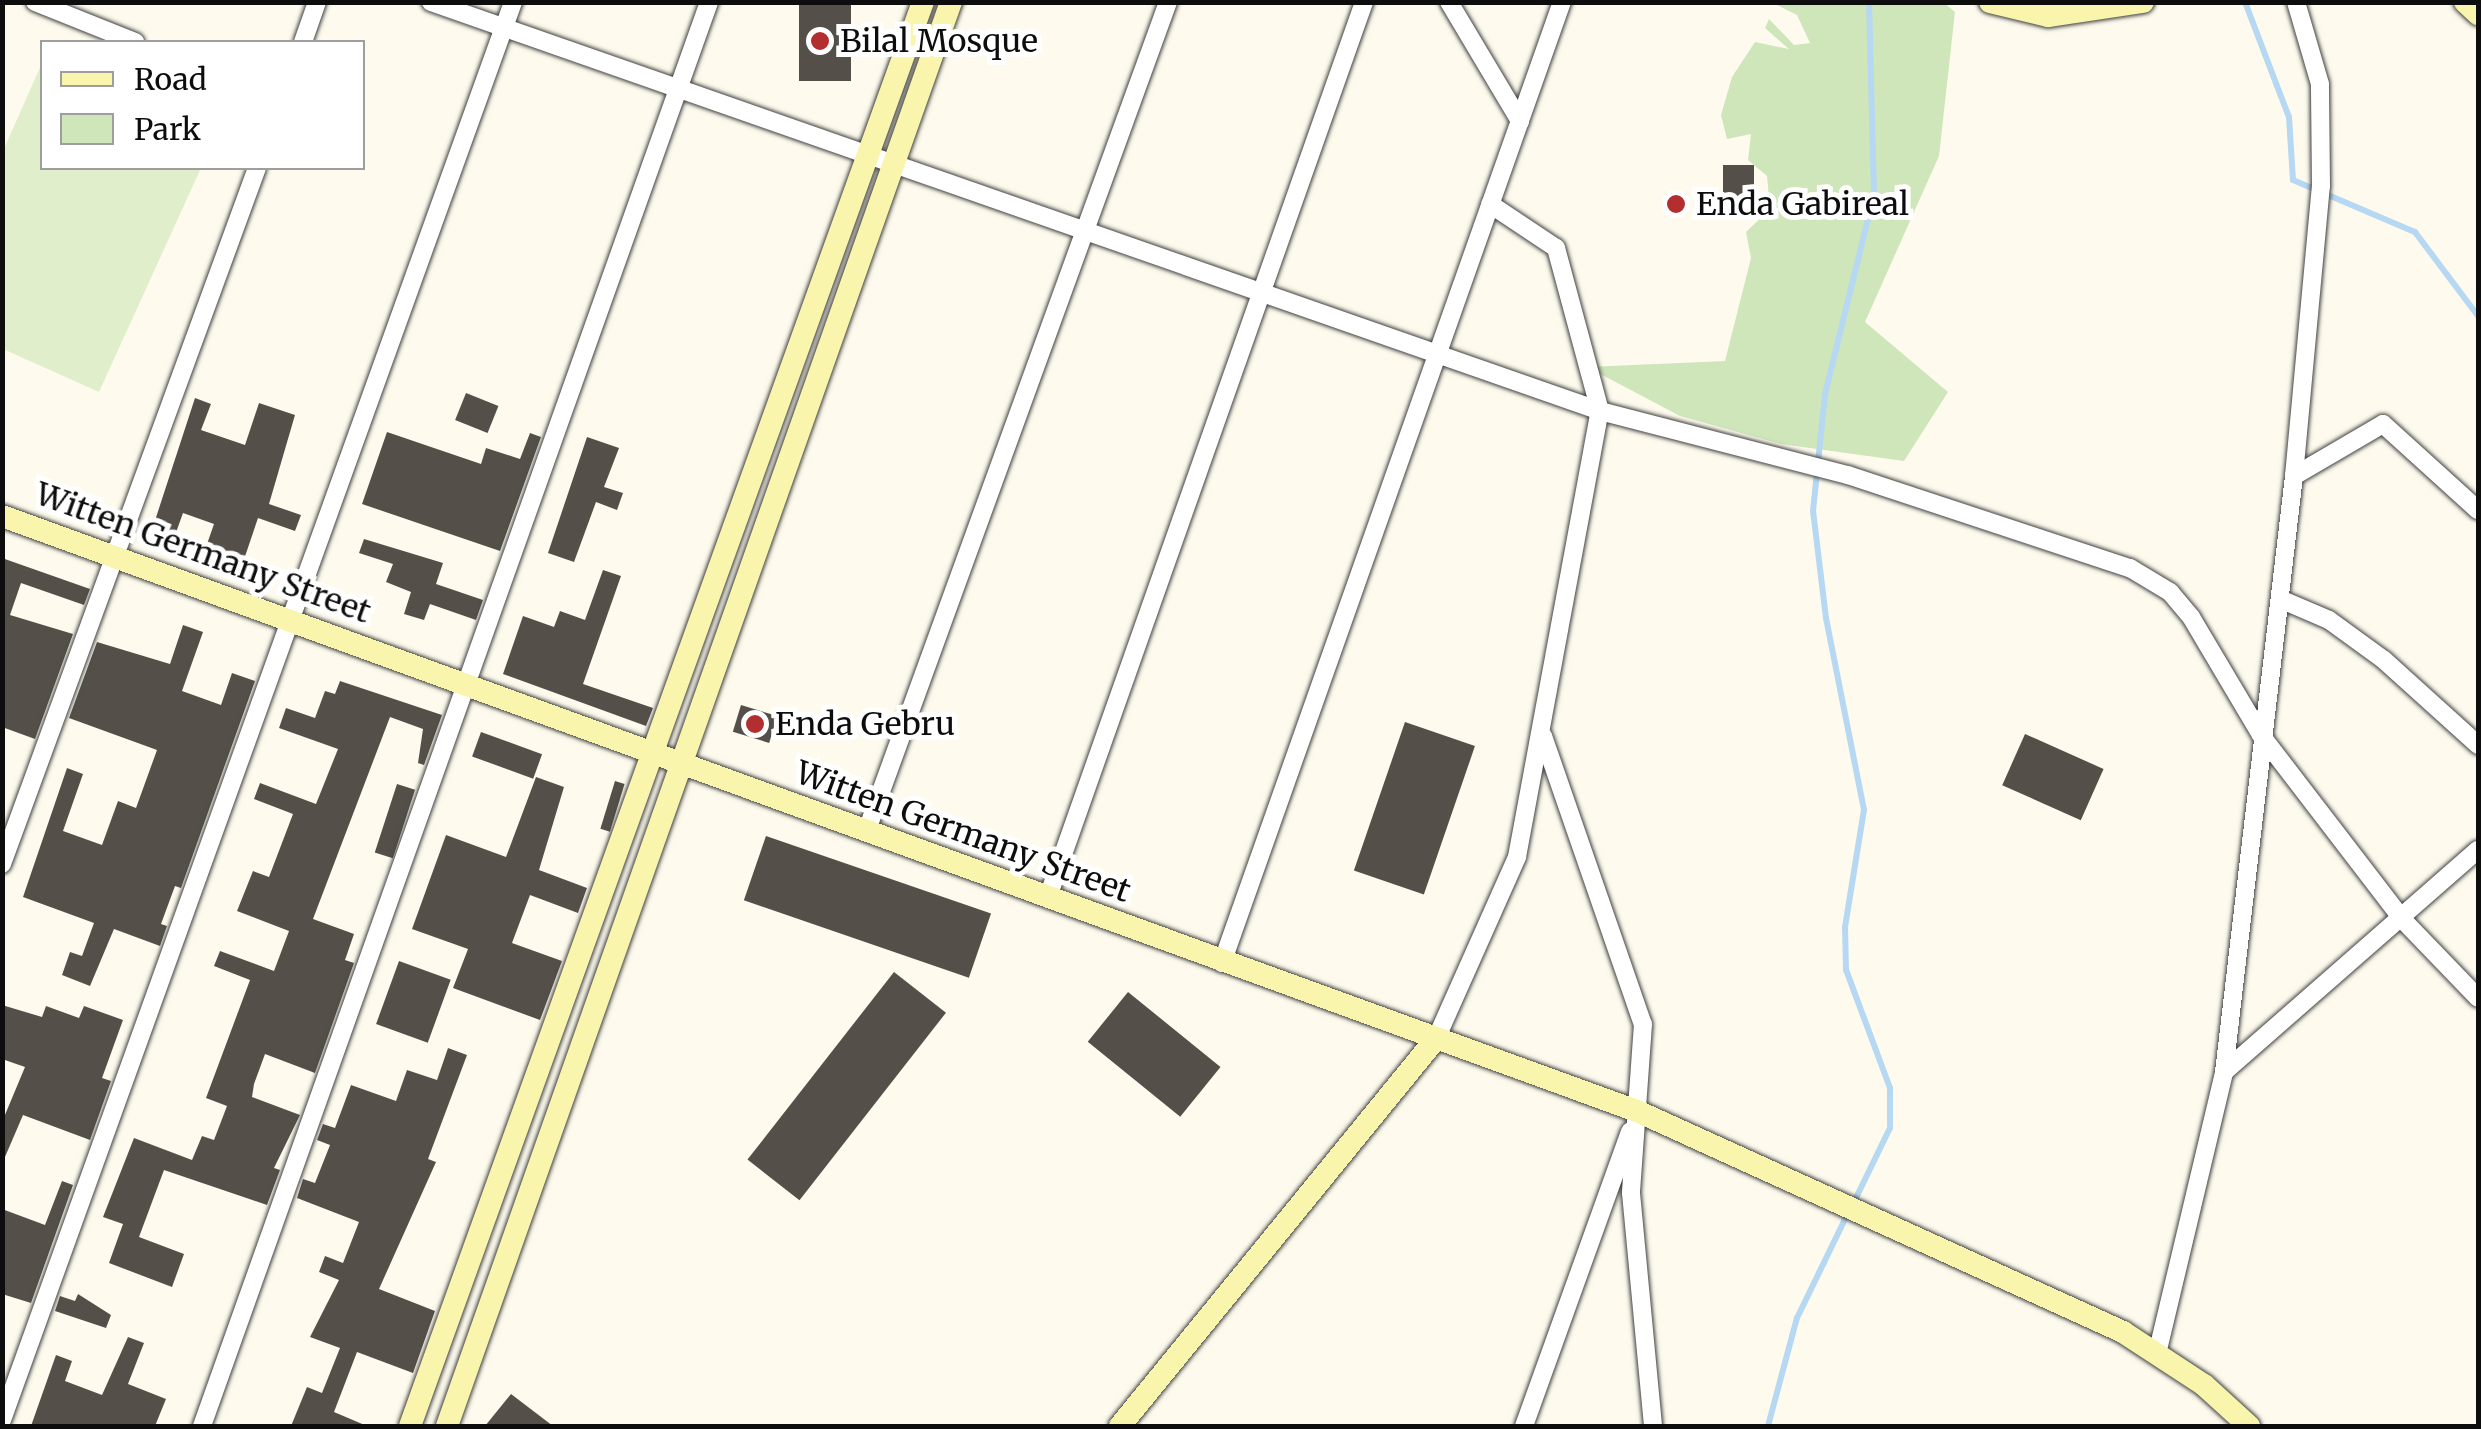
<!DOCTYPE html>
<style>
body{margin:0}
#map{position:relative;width:2481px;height:1429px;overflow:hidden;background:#fefbee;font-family:Merriweather,serif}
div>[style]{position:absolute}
.green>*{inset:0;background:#cee6ba}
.pitch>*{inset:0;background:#e0eecb}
.stream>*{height:6px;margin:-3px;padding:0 3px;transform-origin:3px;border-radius:3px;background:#b6d8f2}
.building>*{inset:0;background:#554f4a;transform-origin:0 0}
.roads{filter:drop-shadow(0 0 2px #404040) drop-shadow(0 0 2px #404040)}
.street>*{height:18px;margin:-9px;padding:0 9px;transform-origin:9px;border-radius:9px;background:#fff}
.secondary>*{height:22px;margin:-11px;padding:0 11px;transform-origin:11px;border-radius:11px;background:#f9f5ad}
.dots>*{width:28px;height:28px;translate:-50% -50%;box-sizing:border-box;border:5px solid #fff;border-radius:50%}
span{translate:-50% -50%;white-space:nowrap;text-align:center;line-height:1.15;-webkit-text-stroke:10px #fff;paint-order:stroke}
.poi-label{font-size:32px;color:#0d0d0d}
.left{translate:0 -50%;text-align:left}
.street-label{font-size:32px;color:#0d0d0d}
.frame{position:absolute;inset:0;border:5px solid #0d0d0d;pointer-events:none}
.legend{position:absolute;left:40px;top:40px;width:325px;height:130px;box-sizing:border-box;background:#fff;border:2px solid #9e9e9e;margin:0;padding:12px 18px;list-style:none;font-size:30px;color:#0d0d0d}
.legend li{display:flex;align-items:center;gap:20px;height:50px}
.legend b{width:50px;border:2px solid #9e9e9e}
</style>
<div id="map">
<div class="green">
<div style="clip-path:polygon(1943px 2px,1955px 12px,1939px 156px,1865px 322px,1948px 392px,1904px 461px,1781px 444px,1680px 416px,1587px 367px,1725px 361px,1751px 258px,1746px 232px,1770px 209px,1767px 176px,1748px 160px,1751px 134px,1727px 139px,1721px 115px,1732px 77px,1755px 42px,1789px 49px,1765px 28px,1769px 19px,1794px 45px,1810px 43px,1797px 15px,1773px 3px)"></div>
</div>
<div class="pitch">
<div style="clip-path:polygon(42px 63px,42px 168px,201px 168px,99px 392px,3px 349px,3px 151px)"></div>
</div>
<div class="stream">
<div style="left:2245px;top:2px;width:123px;rotate:69.1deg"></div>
<div style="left:2289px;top:117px;width:63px;rotate:86.4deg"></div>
<div style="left:2293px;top:180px;width:133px;rotate:23.1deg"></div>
<div style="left:2415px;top:232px;width:105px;rotate:53.1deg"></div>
<div style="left:1854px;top:1202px;width:82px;rotate:-64.1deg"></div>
<div style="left:1890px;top:1128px;width:40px;rotate:-90deg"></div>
<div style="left:1890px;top:1088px;width:126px;rotate:-110.4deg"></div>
<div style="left:1846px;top:970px;width:43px;rotate:-91.3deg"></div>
<div style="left:1845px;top:927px;width:119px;rotate:-80.8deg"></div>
<div style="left:1864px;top:810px;width:196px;rotate:-101.2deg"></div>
<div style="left:1826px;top:618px;width:108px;rotate:-96.9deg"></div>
<div style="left:1813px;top:511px;width:118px;rotate:-84.1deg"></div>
<div style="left:1825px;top:394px;width:206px;rotate:-76.2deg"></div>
<div style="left:1874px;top:194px;width:192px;rotate:-91.5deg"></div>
<div style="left:1768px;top:1426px;width:112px;rotate:-75deg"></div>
<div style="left:1797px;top:1318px;width:117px;rotate:-64.1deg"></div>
</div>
<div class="building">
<div style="left:799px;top:2px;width:52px;height:79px"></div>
<div style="left:1723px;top:165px;width:31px;height:43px"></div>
<div style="left:466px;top:393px;width:35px;height:29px;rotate:22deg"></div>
<div style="clip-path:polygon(195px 398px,211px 404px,201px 430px,245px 445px,259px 403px,295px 415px,269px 504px,301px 515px,295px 531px,258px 518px,237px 580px,199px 567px,214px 524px,183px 513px,169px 552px,147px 545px)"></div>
<div style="clip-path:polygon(387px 432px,481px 464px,486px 448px,520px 459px,530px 433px,541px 437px,500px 551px,362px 504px)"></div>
<div style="clip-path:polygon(587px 437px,619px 448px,604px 487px,623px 493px,617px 510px,596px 502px,574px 562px,548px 553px)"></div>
<div style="clip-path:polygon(364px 539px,443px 563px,436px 584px,483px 600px,476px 620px,430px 604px,424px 620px,404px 614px,411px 592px,386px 582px,393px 564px,359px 553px)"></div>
<div style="clip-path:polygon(2px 558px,90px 589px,84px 605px,21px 583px,10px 615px,73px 634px,35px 739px,2px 727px)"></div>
<div style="clip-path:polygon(603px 570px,621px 576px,583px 684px,653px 708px,646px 726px,503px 674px,523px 616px,554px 627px,560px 611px,585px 620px)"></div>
<div style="clip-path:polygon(183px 625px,203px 632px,182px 691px,221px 705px,232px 673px,255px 681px,181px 888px,175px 886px,161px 924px,167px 926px,160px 946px,114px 929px,90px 986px,62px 975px,70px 952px,82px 956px,94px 923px,23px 897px,67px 768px,83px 774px,63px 831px,102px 845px,118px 801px,136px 808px,157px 750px,69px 718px,97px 642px,170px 664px)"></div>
<div style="clip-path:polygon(340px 681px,442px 715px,424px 765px,418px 763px,423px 729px,390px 717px,313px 919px,354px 934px,345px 960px,354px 963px,315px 1073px,265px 1054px,254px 1084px,252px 1097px,300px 1115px,274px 1168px,280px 1170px,267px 1205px,164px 1170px,139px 1237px,184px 1254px,172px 1287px,109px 1263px,123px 1224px,103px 1217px,134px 1138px,192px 1160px,202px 1136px,214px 1140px,227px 1106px,206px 1098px,250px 980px,214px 966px,220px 951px,274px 971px,289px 931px,237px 911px,253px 871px,269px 877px,293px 814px,254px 799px,260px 783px,316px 804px,338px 749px,279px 728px,286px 708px,315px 718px,325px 691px,335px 694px)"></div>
<div style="left:741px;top:705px;width:38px;height:28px;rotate:17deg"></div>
<div style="left:1405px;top:722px;width:74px;height:157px;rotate:19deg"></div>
<div style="left:481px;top:732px;width:65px;height:26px;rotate:20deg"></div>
<div style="left:2025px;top:734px;width:86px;height:56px;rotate:24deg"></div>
<div style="clip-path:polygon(536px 777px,564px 787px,539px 870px,587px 888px,578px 913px,530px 895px,512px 943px,562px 961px,540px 1020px,453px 988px,468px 949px,412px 929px,446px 835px,506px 857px)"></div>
<div style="left:615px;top:781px;width:10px;height:50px;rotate:17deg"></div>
<div style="left:397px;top:784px;width:19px;height:72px;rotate:18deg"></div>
<div style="left:766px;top:836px;width:238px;height:68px;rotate:19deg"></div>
<div style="left:399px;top:961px;width:55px;height:67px;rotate:20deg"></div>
<div style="left:894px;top:972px;width:66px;height:238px;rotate:38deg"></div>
<div style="left:1128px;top:992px;width:119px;height:64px;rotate:39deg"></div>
<div style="clip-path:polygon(2px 1005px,42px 1017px,46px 1006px,79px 1018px,84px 1006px,123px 1020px,102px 1078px,111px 1081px,90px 1140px,23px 1115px,2px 1164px,2px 1122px,25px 1067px,2px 1059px)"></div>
<div style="clip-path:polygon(448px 1048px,467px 1055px,428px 1159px,436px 1162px,379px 1289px,435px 1311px,413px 1373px,357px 1352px,334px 1412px,367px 1426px,291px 1426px,307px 1387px,322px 1393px,340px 1348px,310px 1337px,339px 1280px,319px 1272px,325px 1256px,343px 1263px,359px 1222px,297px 1198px,303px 1179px,315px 1183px,330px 1145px,317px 1140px,323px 1124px,335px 1128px,351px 1085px,396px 1101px,407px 1070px,437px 1080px)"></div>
<div style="clip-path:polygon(62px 1181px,73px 1185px,31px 1303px,2px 1294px,2px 1209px,45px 1225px)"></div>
<div style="clip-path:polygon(78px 1294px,111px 1315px,106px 1328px,55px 1311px,60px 1296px,75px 1301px)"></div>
<div style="clip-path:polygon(128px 1337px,144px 1343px,128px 1384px,166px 1399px,155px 1426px,31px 1426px,56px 1355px,72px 1361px,65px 1381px,102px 1395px)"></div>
<div style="clip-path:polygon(511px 1394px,553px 1426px,485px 1426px)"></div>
</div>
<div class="roads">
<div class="street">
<div style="left:35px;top:2px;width:108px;rotate:21.8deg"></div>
<div style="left:431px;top:2px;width:1238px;rotate:19.28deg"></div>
<div style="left:1600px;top:411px;width:256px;rotate:14.5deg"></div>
<div style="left:1848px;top:475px;width:297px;rotate:18.3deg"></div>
<div style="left:2130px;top:568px;width:47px;rotate:31deg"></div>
<div style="left:2170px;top:592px;width:33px;rotate:50deg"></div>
<div style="left:2191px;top:617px;width:137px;rotate:59.3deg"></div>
<div style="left:2261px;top:735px;width:233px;rotate:52.5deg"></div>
<div style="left:2403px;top:920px;width:108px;rotate:46.1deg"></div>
<div style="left:1449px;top:2px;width:139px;rotate:59.2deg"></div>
<div style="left:303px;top:42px;width:42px;rotate:-70.7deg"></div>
<div style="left:2294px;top:476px;width:103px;rotate:-30.3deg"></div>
<div style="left:2383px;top:424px;width:128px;rotate:42.2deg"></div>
<div style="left:2280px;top:599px;width:53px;rotate:23.2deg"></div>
<div style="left:2329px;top:620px;width:68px;rotate:36deg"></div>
<div style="left:2384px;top:660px;width:127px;rotate:42.1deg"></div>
<div style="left:1543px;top:736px;width:305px;rotate:70.9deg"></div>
<div style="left:1643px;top:1024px;width:169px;rotate:94.1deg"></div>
<div style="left:1631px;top:1193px;width:234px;rotate:84.6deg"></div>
<div style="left:867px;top:830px;width:881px;rotate:-70.02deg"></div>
<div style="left:2px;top:864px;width:741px;rotate:-69.88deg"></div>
<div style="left:1048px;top:897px;width:949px;rotate:-70.55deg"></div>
<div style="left:1222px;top:963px;width:1019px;rotate:-70.52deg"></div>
<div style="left:1436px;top:1039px;width:199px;rotate:-66deg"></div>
<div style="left:1517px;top:857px;width:454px;rotate:-79.5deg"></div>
<div style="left:1600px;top:411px;width:169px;rotate:-105.1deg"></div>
<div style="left:1556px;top:248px;width:79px;rotate:-146.3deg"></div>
<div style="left:2224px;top:1072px;width:337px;rotate:-41.2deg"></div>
<div style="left:2157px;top:1354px;width:290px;rotate:-76.6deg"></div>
<div style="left:2224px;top:1072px;width:600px;rotate:-83.3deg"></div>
<div style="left:2294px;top:476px;width:291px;rotate:-84.7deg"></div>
<div style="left:2321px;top:186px;width:102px;rotate:-90.6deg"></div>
<div style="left:2320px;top:84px;width:85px;rotate:-106.3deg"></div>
<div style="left:2px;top:1420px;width:1507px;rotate:-70.18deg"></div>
<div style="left:202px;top:1426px;width:1512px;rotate:-70.4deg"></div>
<div style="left:1524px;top:1426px;width:313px;rotate:-70.2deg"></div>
</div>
<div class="secondary">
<div style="left:1990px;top:2px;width:60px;rotate:13.6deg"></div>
<div style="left:2048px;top:16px;width:96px;rotate:-8.4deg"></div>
<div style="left:2465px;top:2px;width:18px;rotate:43deg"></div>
<div style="left:2px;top:516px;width:1740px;rotate:20deg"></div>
<div style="left:1637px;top:1111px;width:534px;rotate:24.45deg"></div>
<div style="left:2123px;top:1332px;width:97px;rotate:33.2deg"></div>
<div style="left:2204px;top:1385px;width:61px;rotate:42.3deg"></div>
<div style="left:410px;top:1426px;width:1514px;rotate:-70.19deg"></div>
<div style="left:447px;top:1426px;width:1511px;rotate:-70.51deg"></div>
<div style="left:1120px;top:1426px;width:500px;rotate:-50.8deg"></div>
</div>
</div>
<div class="dots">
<div style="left:820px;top:41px;background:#b32f2f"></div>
<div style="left:1676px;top:204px;background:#b32f2f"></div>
<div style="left:755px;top:724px;background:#b32f2f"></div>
</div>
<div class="poi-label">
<span class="left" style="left:840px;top:41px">Bilal Mosque</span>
<span class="left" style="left:1696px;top:204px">Enda Gabireal</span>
<span class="left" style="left:775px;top:724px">Enda Gebru</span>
</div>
<div class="street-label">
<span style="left:203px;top:553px;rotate:20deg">Witten Germany Street</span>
<span style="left:963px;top:832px;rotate:20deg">Witten Germany Street</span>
</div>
<div class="frame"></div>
<ul class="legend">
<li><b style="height:12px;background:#f9f5ad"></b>Road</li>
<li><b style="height:28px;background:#cee6ba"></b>Park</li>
</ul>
</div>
